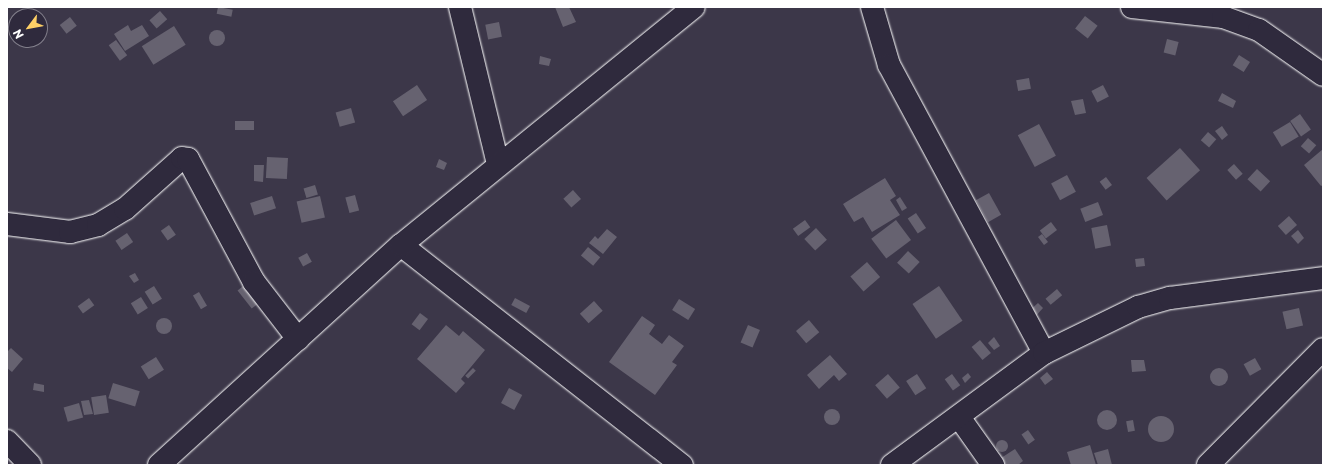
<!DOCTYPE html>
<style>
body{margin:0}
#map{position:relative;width:1330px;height:472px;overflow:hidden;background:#3c3749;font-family:"Playpen Sans",sans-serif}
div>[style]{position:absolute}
.building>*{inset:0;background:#666270;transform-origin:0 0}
.round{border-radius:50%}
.roads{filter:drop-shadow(0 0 1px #fff) drop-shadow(0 0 1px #fff)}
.minor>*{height:22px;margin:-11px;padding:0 11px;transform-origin:11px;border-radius:11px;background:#2f2a3d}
span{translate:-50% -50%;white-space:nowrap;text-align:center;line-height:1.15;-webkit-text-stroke:3.5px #2f2a3d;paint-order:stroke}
.frame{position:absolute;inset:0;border:8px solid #fff;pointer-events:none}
.north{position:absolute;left:8px;top:8px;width:40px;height:40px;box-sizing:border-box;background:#2f2a3d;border:1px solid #827f8b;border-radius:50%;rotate:238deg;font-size:11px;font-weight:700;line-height:16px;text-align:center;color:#fff}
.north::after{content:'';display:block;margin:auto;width:14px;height:18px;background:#ffd166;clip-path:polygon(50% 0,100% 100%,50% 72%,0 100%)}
</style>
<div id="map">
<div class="building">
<div style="left:218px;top:7px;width:15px;height:7px;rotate:11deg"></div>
<div style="clip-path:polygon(555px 7px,569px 7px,576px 22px,563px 27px)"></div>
<div style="left:160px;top:11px;width:11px;height:14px;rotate:49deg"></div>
<div style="left:1085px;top:16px;width:16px;height:16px;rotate:38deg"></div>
<div style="left:70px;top:17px;width:11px;height:13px;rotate:52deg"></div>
<div style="left:499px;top:22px;width:15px;height:14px;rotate:79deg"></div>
<div style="clip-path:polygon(128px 25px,131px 31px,142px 25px,149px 36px,125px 51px,114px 34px)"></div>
<div style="left:174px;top:26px;width:22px;height:38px;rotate:58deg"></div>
<div class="round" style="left:209px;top:30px;width:16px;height:16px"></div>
<div style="left:1167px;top:39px;width:12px;height:14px;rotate:14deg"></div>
<div style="left:116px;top:40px;width:19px;height:9px;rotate:54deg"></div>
<div style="left:1239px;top:55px;width:13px;height:12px;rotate:32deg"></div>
<div style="clip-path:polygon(540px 56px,551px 59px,549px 66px,539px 64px)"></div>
<div style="left:1029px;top:78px;width:11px;height:13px;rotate:80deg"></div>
<div style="left:417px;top:85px;width:18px;height:29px;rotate:56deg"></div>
<div style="left:1103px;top:85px;width:13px;height:13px;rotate:63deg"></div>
<div style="clip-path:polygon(1222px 93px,1236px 101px,1233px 108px,1218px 101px)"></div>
<div style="clip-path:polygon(1083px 99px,1086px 113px,1075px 115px,1071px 101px)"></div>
<div style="left:351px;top:108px;width:15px;height:16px;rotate:74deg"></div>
<div style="left:1300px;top:114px;width:19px;height:12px;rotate:55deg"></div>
<div style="left:254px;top:121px;width:9px;height:19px;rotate:90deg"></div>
<div style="left:1290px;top:122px;width:17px;height:20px;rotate:59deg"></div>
<div style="left:1039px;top:124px;width:36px;height:24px;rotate:62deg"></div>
<div style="clip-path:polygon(1222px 126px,1228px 135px,1222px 140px,1215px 131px)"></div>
<div style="left:1208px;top:132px;width:11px;height:11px;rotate:41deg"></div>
<div style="left:1308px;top:138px;width:11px;height:11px;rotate:41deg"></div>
<div style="left:1180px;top:148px;width:30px;height:45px;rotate:48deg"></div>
<div style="clip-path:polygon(1323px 149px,1323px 185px,1321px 186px,1304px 165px)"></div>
<div style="left:267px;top:157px;width:21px;height:21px;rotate:3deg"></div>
<div style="clip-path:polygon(439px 159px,447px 163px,444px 170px,436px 167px)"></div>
<div style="left:1234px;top:164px;width:13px;height:9px;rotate:48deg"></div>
<div style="clip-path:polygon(254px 165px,264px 165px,263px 182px,254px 181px)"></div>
<div style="left:1257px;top:169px;width:18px;height:14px;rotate:43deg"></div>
<div style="left:1067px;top:175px;width:19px;height:18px;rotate:62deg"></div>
<div style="left:1106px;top:177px;width:10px;height:8px;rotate:53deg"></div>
<div style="clip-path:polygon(885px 178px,896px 196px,890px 200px,900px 215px,872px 232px,863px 217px,854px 222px,843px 204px)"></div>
<div style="left:315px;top:185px;width:10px;height:12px;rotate:73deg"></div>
<div style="left:573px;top:190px;width:12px;height:13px;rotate:48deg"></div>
<div style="left:989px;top:193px;width:25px;height:15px;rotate:61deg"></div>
<div style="left:355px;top:195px;width:16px;height:10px;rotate:75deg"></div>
<div style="left:272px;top:196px;width:13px;height:23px;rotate:72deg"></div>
<div style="left:320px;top:196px;width:22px;height:24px;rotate:77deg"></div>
<div style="clip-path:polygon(900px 197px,907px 208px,902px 211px,896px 200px)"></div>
<div style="left:1098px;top:202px;width:14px;height:19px;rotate:69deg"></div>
<div style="left:916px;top:213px;width:18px;height:10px;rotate:56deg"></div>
<div style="left:1289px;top:216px;width:12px;height:15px;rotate:48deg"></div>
<div style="left:805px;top:220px;width:9px;height:15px;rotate:54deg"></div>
<div style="left:896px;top:220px;width:25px;height:31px;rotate:53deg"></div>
<div style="left:1051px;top:222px;width:10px;height:14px;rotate:53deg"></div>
<div style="left:169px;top:225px;width:12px;height:10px;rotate:55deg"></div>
<div style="left:1107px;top:225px;width:21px;height:16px;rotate:79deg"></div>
<div style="left:816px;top:228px;width:16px;height:16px;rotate:47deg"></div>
<div style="clip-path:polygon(607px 229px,617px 237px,603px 254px,589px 243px,595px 236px,598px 239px)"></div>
<div style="clip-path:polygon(1298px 230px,1304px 238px,1298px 244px,1291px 236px)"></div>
<div style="left:127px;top:233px;width:11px;height:14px;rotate:56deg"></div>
<div style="left:1042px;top:234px;width:10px;height:5px;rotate:53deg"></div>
<div style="left:588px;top:247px;width:16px;height:11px;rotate:40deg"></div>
<div style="left:908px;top:251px;width:16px;height:16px;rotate:43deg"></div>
<div style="left:307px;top:253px;width:10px;height:10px;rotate:61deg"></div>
<div style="left:1144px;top:258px;width:8px;height:9px;rotate:83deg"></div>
<div style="left:867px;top:262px;width:20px;height:22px;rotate:49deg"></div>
<div style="clip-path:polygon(135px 273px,139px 280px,134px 283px,129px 276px)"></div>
<div style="left:247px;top:283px;width:23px;height:12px;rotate:52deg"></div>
<div style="left:154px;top:286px;width:15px;height:11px;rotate:58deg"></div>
<div style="left:939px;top:286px;width:42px;height:32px;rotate:56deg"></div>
<div style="left:1057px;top:289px;width:8px;height:15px;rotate:50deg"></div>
<div style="left:199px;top:292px;width:16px;height:7px;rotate:60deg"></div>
<div style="left:141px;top:297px;width:13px;height:12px;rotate:58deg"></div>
<div style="left:89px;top:298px;width:9px;height:14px;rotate:54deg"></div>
<div style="left:515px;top:298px;width:17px;height:8px;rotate:28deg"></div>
<div style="left:679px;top:299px;width:19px;height:13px;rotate:32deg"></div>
<div style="left:594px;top:301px;width:13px;height:19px;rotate:48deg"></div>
<div style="clip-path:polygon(1038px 303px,1043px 308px,1035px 317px,1029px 311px)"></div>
<div style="left:1299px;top:308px;width:18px;height:17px;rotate:77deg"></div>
<div style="left:420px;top:313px;width:10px;height:14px;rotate:37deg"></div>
<div style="clip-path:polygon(642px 316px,655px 325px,649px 334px,662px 344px,669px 335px,684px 346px,672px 362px,677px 365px,655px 395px,609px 362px)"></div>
<div class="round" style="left:156px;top:318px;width:16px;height:16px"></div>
<div style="left:809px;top:320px;width:16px;height:17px;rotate:50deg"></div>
<div style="clip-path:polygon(446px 325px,459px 336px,463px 331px,485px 350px,461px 379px,465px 383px,456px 393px,417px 359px)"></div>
<div style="left:748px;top:325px;width:13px;height:19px;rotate:23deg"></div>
<div style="clip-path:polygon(994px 337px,1000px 346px,994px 350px,988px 343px)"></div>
<div style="left:980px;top:340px;width:17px;height:11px;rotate:50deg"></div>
<div style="clip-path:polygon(11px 348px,23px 359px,12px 372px,7px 368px,7px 352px)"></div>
<div style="clip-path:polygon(830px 355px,847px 374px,839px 381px,834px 375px,819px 389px,807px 375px)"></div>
<div style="left:156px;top:357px;width:15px;height:18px;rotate:58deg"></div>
<div style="left:1255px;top:358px;width:13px;height:13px;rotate:61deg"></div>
<div style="clip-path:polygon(1131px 360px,1144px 360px,1146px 371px,1132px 372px)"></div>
<div class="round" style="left:1210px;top:368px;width:18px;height:18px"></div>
<div style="left:473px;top:368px;width:4px;height:11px;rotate:45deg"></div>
<div style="clip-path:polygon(1047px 372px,1053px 379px,1045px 385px,1040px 378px)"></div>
<div style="clip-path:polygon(968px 373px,971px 377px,965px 383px,962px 378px)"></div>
<div style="left:888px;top:374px;width:18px;height:17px;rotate:49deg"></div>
<div style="left:917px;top:374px;width:17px;height:13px;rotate:57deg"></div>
<div style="left:952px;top:374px;width:14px;height:9px;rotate:54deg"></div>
<div style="clip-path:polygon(34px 383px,44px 385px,44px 392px,33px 390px)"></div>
<div style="left:113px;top:383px;width:28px;height:16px;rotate:17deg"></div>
<div style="left:509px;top:388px;width:15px;height:17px;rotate:28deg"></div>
<div style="left:106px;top:395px;width:18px;height:15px;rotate:81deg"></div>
<div style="clip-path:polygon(89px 400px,93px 414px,84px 415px,81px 401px)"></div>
<div style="left:79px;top:403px;width:15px;height:16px;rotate:74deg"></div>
<div class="round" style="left:824px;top:409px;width:16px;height:16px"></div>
<div class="round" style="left:1097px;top:410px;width:20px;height:20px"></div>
<div class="round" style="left:1148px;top:416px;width:26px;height:26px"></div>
<div style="left:1133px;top:420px;width:11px;height:7px;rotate:80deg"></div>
<div style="left:1028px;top:430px;width:12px;height:8px;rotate:55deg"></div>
<div class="round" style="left:996px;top:440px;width:12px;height:12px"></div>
<div style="clip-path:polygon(1090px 445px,1096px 465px,1071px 465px,1067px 452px)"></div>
<div style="clip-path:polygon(1015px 449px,1023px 461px,1018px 465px,1005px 465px,1001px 458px)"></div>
<div style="clip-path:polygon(1108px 449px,1112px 465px,1098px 465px,1094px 453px)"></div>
</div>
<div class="roads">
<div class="minor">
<div style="left:460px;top:7px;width:162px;rotate:76.4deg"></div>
<div style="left:872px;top:7px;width:60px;rotate:73.7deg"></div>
<div style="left:889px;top:65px;width:327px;rotate:61.7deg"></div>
<div style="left:1132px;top:7px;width:92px;rotate:6.3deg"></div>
<div style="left:1223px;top:17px;width:38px;rotate:20deg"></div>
<div style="left:1259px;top:30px;width:78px;rotate:35.1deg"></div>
<div style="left:7px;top:224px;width:64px;rotate:7.2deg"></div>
<div style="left:70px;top:232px;width:29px;rotate:-14deg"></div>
<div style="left:98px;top:225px;width:31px;rotate:-31deg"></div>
<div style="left:125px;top:209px;width:76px;rotate:-41.8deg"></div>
<div style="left:182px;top:158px;width:6px;rotate:9deg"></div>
<div style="left:188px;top:159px;width:140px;rotate:61.8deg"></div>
<div style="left:254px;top:282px;width:72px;rotate:52.3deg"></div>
<div style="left:401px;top:245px;width:357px;rotate:38.1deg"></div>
<div style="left:959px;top:417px;width:59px;rotate:54.7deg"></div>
<div style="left:7px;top:441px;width:33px;rotate:46deg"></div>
<div style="left:159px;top:465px;width:327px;rotate:-42.3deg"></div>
<div style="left:401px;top:245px;width:377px;rotate:-39.1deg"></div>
<div style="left:892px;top:465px;width:189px;rotate:-36.4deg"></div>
<div style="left:1044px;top:353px;width:105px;rotate:-26.1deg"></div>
<div style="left:1138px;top:307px;width:33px;rotate:-16deg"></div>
<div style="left:1170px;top:298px;width:154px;rotate:-7.4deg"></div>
<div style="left:1208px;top:465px;width:163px;rotate:-45.2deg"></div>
</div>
</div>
<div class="frame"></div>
<div class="north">N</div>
</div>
